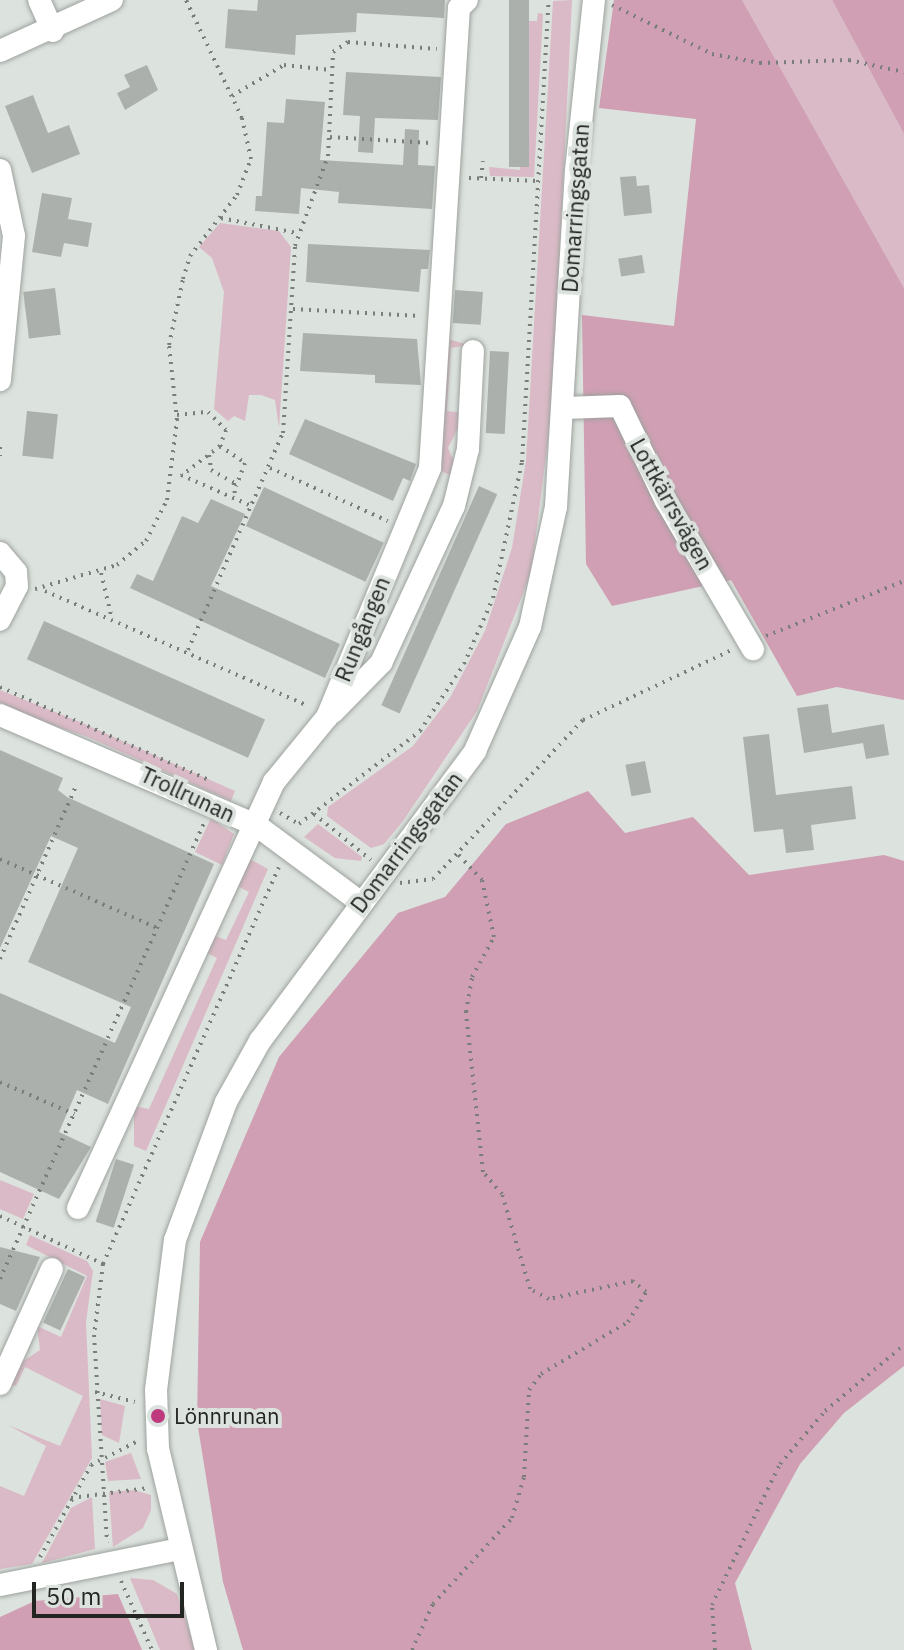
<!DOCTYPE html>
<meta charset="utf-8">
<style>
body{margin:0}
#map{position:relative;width:904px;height:1650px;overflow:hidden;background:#dce2dd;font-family:"IBM Plex Sans",sans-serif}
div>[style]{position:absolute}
.green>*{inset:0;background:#dabac6}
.forest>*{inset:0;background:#d09fb3}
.building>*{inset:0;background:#abb0ac;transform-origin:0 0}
.path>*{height:4px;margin-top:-2px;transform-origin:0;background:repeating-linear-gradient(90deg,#7a7e7b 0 2px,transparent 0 8px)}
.roads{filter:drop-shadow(0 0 2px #9da29e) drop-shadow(0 0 2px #9da29e)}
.minor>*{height:22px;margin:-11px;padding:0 11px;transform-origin:11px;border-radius:11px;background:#fff}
.dots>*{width:22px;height:22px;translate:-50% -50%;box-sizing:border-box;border:4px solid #dce2dd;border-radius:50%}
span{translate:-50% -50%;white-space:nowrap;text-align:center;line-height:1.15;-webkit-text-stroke:8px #dce2dd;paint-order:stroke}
.street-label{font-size:22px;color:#232523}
.poi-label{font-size:22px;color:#232523}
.left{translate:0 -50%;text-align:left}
.scale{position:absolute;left:32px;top:1582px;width:152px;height:36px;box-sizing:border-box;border:4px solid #232523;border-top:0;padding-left:10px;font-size:24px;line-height:28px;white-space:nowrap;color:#232523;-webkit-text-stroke:6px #dce2dd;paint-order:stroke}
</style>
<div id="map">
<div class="green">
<div style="clip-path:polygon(572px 0,552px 409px,531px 573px,477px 711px,403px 821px,384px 844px,371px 848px,327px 816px,328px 807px,413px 746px,451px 696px,485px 631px,512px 548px,526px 461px,553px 1px)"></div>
<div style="clip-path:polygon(742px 0,832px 0,904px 134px,904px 288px)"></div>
<div style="clip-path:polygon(538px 13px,543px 14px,534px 177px,490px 176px,489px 167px,520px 170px,529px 21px,537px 21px)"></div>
<div style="clip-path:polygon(220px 223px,279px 231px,291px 247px,279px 428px,275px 400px,261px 395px,249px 395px,245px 421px,234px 416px,228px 421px,214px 409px,224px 292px,212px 258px,199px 247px)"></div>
<div style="clip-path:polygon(448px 339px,469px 345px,451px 348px,447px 411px,465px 413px,448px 448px,456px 466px,452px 476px,439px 470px)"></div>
<div style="clip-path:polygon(0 690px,80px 722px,235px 791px,231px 801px,88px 737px,0 707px)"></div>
<div style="clip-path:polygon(211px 818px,234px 834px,222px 865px,195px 852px)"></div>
<div style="clip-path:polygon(318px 824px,362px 857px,361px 861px,335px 858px,304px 837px)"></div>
<div style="clip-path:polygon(248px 858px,268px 869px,146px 1151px,134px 1146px,134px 1106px,149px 1109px,217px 958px,203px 951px,210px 934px,226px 940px,249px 892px,239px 887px,232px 902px,225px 898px)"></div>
<div style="clip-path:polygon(0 1180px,34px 1194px,23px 1219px,0 1209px)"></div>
<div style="clip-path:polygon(30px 1235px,87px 1261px,93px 1271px,86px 1322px,92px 1458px,32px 1564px,0 1569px,0 1486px,24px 1496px,46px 1446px,8px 1425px,60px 1446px,83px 1396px,25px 1367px,16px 1386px,10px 1385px,16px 1366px,40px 1350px,37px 1326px,61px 1337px,87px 1276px,26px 1245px)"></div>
<div style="clip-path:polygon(100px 1399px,125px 1406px,119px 1443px,102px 1435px)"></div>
<div style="clip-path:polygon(131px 1453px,141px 1479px,108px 1481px,105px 1462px)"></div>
<div style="clip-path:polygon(134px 1490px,151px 1495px,151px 1510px,143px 1528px,113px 1547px,109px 1492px)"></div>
<div style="clip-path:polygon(92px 1497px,95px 1549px,42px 1563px,71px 1508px)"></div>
<div style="clip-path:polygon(130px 1578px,153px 1580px,177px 1594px,196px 1650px,160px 1650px)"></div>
</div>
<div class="forest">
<div style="clip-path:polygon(614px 0,742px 0,904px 288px,904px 700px,837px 687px,797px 696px,731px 580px,612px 606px,586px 564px,582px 315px,674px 326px,696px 119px,599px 108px)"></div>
<div style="clip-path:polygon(832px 0,904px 0,904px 134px)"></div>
<div style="clip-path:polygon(588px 791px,625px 833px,693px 817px,749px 875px,884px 855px,904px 861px,904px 1366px,844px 1413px,800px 1464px,735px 1583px,752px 1650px,243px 1650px,223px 1582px,197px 1421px,200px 1242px,279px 1057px,398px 913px,445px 897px,506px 824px)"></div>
<div style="clip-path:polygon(118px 1594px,142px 1650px,0 1650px,0 1617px,35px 1601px)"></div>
</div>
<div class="building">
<div style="clip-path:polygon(258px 0,445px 0,444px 18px,357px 13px,356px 32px,296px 35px,295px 55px,225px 48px,228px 9px,257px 11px)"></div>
<div style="left:509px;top:0;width:20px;height:167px"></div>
<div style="clip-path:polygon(147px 65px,158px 90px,125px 110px,117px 93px,130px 87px,124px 75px)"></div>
<div style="clip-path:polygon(346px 72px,441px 77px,438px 120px,375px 118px,373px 153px,358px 152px,360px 116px,343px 115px)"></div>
<div style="clip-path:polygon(33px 95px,48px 133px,69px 125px,80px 154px,32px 173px,5px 106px)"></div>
<div style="clip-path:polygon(286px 99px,325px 102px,320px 160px,403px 165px,405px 129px,419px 130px,418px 165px,435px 166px,432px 209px,338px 203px,339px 192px,301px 188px,299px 214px,255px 211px,256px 196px,262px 196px,267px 122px,284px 123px)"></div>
<div style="clip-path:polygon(636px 176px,637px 186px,649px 185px,652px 213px,624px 216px,620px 177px)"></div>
<div style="clip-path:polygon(42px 193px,72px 198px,68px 219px,92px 223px,88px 247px,64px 243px,61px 257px,32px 252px)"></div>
<div style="clip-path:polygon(308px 244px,430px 250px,428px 269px,421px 269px,419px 292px,306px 282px)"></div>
<div style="left:642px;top:255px;width:18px;height:24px;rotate:81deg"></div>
<div style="left:55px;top:288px;width:47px;height:32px;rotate:83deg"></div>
<div style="left:455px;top:290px;width:28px;height:33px;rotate:4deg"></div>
<div style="clip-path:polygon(303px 333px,417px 339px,421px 385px,375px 383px,375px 375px,300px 371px)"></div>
<div style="left:490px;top:351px;width:19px;height:82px;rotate:3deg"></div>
<div style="left:27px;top:411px;width:31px;height:45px;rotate:6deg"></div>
<div style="clip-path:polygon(305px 419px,416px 464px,410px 481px,403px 478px,393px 501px,289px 454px)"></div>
<div style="left:479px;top:486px;width:20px;height:240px;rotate:24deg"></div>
<div style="left:264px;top:487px;width:132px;height:43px;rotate:25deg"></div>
<div style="clip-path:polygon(211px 499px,245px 514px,211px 586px,340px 644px,325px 678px,130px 588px,137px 574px,153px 581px,182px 516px,198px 523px)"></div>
<div style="left:44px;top:621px;width:242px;height:42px;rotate:24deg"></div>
<div style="clip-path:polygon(828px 704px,832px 733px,884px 724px,889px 755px,866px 759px,863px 743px,804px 753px,797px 708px)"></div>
<div style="clip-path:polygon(769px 734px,776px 795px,852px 786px,856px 819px,811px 825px,814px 850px,786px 853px,783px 829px,754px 832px,743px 737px)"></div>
<div style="clip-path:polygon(0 750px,63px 778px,58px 790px,67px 797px,214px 864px,108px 1104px,77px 1090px,59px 1132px,91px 1147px,59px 1199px,0 1172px,0 993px,115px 1043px,131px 1007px,28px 962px,78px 848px,51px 836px,0 948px)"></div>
<div style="left:645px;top:761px;width:32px;height:20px;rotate:79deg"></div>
<div style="left:116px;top:1159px;width:19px;height:66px;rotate:18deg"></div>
<div style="clip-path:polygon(0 1247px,40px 1257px,16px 1311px,0 1304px)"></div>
<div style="left:68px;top:1269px;width:19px;height:59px;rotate:25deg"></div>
</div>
<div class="path">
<div style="left:612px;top:5px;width:111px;rotate:26.1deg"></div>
<div style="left:712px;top:54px;width:49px;rotate:10.6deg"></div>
<div style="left:760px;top:63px;width:89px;rotate:-1.9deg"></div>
<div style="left:849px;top:60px;width:56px;rotate:12.3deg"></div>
<div style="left:232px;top:96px;width:61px;rotate:-30.8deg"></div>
<div style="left:284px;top:65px;width:47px;rotate:6.1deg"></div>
<div style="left:330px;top:137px;width:101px;rotate:3.4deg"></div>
<div style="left:469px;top:178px;width:69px;rotate:2.5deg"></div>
<div style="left:481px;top:178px;width:17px;rotate:-83deg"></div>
<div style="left:221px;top:218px;width:77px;rotate:11.2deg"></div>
<div style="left:293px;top:309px;width:127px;rotate:3.2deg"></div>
<div style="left:177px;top:415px;width:31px;rotate:-6deg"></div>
<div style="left:208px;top:412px;width:25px;rotate:45deg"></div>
<div style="left:226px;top:430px;width:17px;rotate:111deg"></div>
<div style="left:220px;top:446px;width:49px;rotate:142.4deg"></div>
<div style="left:220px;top:446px;width:30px;rotate:34deg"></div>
<div style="left:245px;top:463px;width:25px;rotate:111deg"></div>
<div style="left:0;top:447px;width:9px;rotate:90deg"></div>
<div style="left:209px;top:455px;width:15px;rotate:82deg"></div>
<div style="left:211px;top:470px;width:26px;rotate:29deg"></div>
<div style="left:234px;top:483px;width:16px;rotate:86deg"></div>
<div style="left:270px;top:468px;width:129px;rotate:24.2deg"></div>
<div style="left:181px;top:475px;width:77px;rotate:23.6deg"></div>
<div style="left:101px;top:573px;width:43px;rotate:76.6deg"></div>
<div style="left:35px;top:589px;width:85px;rotate:-16.3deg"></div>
<div style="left:117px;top:565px;width:38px;rotate:-40deg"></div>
<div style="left:146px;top:541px;width:46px;rotate:-62.9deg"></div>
<div style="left:167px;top:500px;width:81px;rotate:-82.9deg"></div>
<div style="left:177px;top:420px;width:75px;rotate:-96.1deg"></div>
<div style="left:169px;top:345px;width:67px;rotate:-78deg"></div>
<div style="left:183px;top:279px;width:24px;rotate:-73deg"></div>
<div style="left:190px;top:256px;width:77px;rotate:-52.4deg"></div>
<div style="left:237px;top:195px;width:39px;rotate:-69deg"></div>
<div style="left:251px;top:159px;width:42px;rotate:-102.4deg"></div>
<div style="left:242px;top:118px;width:131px;rotate:-115.4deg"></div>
<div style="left:45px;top:591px;width:287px;rotate:23.6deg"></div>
<div style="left:766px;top:636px;width:149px;rotate:-21.7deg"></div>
<div style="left:188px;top:650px;width:237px;rotate:-66.4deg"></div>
<div style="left:283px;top:433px;width:187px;rotate:-86.3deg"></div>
<div style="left:295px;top:246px;width:96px;rotate:-69.9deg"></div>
<div style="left:328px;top:156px;width:104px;rotate:-87.2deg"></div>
<div style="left:333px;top:52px;width:18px;rotate:-34deg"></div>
<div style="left:348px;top:42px;width:89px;rotate:4.5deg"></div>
<div style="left:0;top:687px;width:227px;rotate:24deg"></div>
<div style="left:280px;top:813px;width:22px;rotate:30deg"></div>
<div style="left:299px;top:824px;width:153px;rotate:-37.5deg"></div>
<div style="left:420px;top:731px;width:80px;rotate:-56.7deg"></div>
<div style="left:464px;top:664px;width:72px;rotate:-66.3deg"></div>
<div style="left:493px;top:598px;width:139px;rotate:-78deg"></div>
<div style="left:522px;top:462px;width:463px;rotate:-86.7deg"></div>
<div style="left:314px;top:814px;width:73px;rotate:38.9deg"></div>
<div style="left:0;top:859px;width:171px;rotate:23.7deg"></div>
<div style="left:400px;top:883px;width:33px;rotate:-7deg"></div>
<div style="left:433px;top:879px;width:219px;rotate:-46.7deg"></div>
<div style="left:583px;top:720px;width:165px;rotate:-25.2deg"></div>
<div style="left:0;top:959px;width:189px;rotate:-66.3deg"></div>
<div style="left:0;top:1082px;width:81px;rotate:23.4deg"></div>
<div style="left:0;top:1216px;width:114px;rotate:25deg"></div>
<div style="left:103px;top:1264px;width:72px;rotate:97.2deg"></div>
<div style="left:94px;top:1335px;width:208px;rotate:86.4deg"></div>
<div style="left:103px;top:1264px;width:434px;rotate:-66.1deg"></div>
<div style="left:0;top:1279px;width:499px;rotate:-65.9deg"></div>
<div style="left:95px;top:1392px;width:41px;rotate:14deg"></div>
<div style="left:71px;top:1498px;width:78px;rotate:-7.4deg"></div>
<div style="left:40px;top:1557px;width:105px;rotate:-61deg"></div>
<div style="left:91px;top:1465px;width:51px;rotate:-27.1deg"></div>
<div style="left:121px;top:1581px;width:76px;rotate:65.8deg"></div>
<div style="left:412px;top:1650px;width:51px;rotate:-65.5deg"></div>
<div style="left:433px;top:1604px;width:117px;rotate:-47.4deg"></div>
<div style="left:512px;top:1518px;width:43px;rotate:-73.7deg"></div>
<div style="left:524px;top:1477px;width:87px;rotate:-86.7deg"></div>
<div style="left:529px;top:1390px;width:20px;rotate:-53deg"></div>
<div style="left:541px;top:1374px;width:101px;rotate:-30.9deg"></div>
<div style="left:628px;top:1322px;width:35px;rotate:-59deg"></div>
<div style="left:646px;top:1292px;width:17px;rotate:-140deg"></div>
<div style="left:633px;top:1281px;width:86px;rotate:167.9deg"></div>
<div style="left:549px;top:1299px;width:21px;rotate:-152deg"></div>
<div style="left:530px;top:1289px;width:99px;rotate:-106.4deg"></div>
<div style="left:502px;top:1194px;width:29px;rotate:-131deg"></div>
<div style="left:483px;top:1172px;width:161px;rotate:-96.1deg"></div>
<div style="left:466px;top:1012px;width:36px;rotate:-80deg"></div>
<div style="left:472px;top:977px;width:46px;rotate:-61.2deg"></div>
<div style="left:494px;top:937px;width:58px;rotate:-101.9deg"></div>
<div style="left:482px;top:880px;width:35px;rotate:-133deg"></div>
<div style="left:715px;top:1650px;width:45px;rotate:-93.8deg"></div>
<div style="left:712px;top:1605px;width:157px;rotate:-64.3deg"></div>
<div style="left:780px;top:1464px;width:70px;rotate:-49.7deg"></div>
<div style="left:825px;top:1411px;width:103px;rotate:-39.9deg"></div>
</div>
<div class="roads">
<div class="minor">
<div style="left:39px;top:0;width:34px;rotate:66deg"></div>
<div style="left:0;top:51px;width:123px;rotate:-24.5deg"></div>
<div style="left:0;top:170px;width:67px;rotate:78deg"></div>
<div style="left:14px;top:236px;width:145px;rotate:95.6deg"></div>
<div style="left:564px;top:408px;width:56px;rotate:-2deg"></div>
<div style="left:620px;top:406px;width:106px;rotate:64.2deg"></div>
<div style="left:666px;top:501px;width:172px;rotate:59.6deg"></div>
<div style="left:0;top:553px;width:25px;rotate:50deg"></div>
<div style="left:16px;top:572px;width:14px;rotate:86deg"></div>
<div style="left:17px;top:586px;width:38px;rotate:117deg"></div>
<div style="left:333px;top:712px;width:69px;rotate:-45.6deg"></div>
<div style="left:381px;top:663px;width:173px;rotate:-65.1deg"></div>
<div style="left:454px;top:506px;width:59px;rotate:-76.2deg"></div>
<div style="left:468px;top:449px;width:98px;rotate:-87.1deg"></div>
<div style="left:0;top:715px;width:279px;rotate:23.3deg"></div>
<div style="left:256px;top:825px;width:129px;rotate:36.5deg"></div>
<div style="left:78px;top:1208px;width:469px;rotate:-65.3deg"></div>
<div style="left:274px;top:782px;width:84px;rotate:-50.8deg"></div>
<div style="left:327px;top:717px;width:269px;rotate:-67.5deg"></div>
<div style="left:430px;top:468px;width:461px;rotate:-86.4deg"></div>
<div style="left:459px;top:8px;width:11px;rotate:-45deg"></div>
<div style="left:0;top:1384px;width:126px;rotate:-65.7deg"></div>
<div style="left:0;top:1585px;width:184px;rotate:-11.3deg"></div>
<div style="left:206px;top:1650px;width:207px;rotate:-103.4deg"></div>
<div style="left:158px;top:1449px;width:59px;rotate:-91.9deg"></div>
<div style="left:156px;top:1390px;width:151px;rotate:-82.8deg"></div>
<div style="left:175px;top:1240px;width:147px;rotate:-69.7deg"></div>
<div style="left:226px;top:1102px;width:70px;rotate:-60.9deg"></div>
<div style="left:260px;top:1041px;width:361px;rotate:-53.4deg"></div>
<div style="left:475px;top:751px;width:136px;rotate:-66.1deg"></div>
<div style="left:530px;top:627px;width:123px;rotate:-77.8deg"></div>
<div style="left:556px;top:507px;width:337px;rotate:-86.6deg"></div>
<div style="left:576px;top:171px;width:172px;rotate:-84deg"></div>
</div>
</div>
<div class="dots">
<div style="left:158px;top:1416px;background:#be397e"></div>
</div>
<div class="street-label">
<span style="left:575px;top:208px;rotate:-86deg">Domarringsgatan</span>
<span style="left:672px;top:504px;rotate:61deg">Lottkärrsvägen</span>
<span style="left:362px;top:629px;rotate:-68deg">Rungången</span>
<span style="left:188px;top:794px;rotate:25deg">Trollrunan</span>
<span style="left:406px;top:842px;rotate:-53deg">Domarringsgatan</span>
</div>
<div class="poi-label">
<span class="left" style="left:174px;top:1416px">Lönnrunan</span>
</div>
<div class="scale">50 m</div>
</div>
